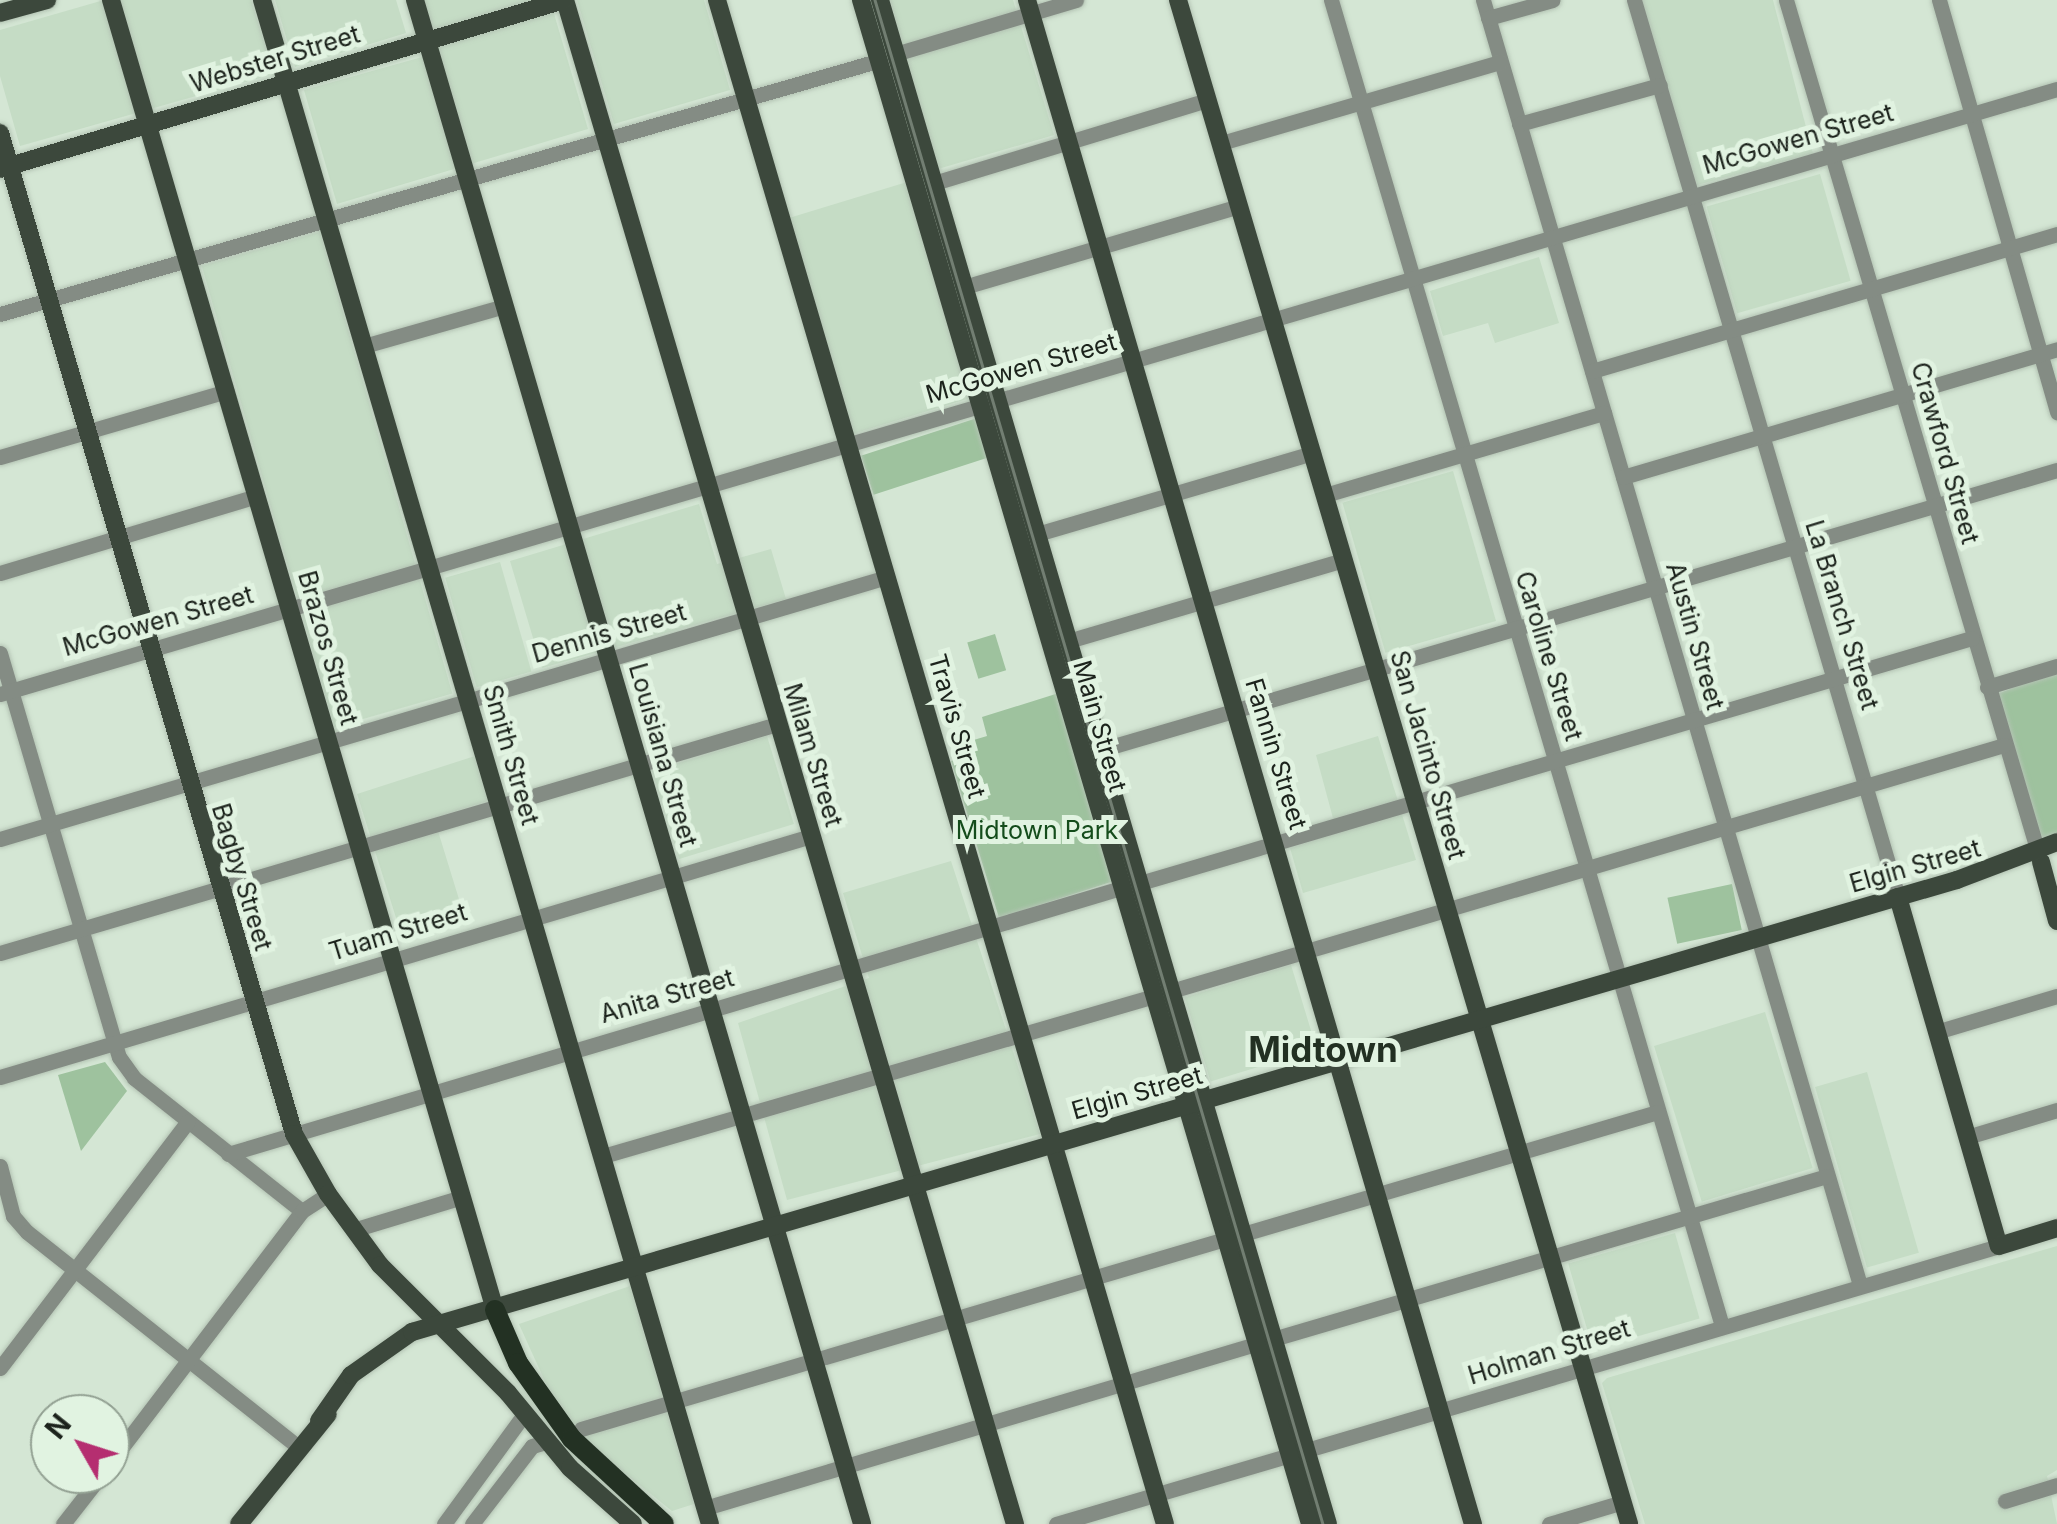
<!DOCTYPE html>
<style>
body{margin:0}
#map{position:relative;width:2057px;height:1524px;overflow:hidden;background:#d4e6d4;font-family:Inter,sans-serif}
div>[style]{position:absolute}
.built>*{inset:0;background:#c5dcc5;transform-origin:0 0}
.green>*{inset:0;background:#9ec29e;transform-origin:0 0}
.roads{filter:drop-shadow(0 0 2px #b3c3b3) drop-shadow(0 0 2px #b3c3b3)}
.minor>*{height:15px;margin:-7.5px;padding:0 7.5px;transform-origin:7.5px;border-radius:7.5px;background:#848c84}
.major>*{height:18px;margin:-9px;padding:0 9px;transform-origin:9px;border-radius:9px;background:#3c483c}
.highway>*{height:20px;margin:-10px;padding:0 10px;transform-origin:10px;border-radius:10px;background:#233123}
.tram>*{height:2.5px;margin:-1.25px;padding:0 1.25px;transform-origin:1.25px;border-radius:1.25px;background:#727e72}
span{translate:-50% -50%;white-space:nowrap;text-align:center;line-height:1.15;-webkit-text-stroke:10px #e1f3e1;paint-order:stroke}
.street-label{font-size:25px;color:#1c231c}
.park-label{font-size:25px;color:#144c1b}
.district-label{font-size:35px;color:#223022;font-weight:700}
.north{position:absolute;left:30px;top:1394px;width:100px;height:100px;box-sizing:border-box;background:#e1f3e1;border:2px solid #92a092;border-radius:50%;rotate:309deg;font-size:28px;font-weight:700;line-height:40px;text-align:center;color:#1c231c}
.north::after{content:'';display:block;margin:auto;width:35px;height:45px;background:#b52e70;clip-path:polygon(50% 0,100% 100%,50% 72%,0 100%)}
</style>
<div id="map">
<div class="built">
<div style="clip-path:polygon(104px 0,251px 0,274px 74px,20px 146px,0 76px,0 30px)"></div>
<div style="clip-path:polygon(275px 0,396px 0,406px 33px,295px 67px)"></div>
<div style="clip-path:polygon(424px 0,550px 0,588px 129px,337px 204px,304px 90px,440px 52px)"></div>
<div style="clip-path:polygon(577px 0,704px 0,730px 90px,614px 124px)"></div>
<div style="clip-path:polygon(890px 0,1013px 0,1054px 135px,938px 169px)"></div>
<div style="clip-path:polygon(1641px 0,1773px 0,1813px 154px,1697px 185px)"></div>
<div style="left:1820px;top:174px;width:111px;height:118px;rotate:74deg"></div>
<div style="left:907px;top:182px;width:225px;height:126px;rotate:73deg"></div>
<div style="left:320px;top:232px;width:480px;height:123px;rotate:74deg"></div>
<div style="clip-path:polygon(1539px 257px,1559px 323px,1495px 343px,1488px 323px,1443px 336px,1430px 291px)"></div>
<div style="left:1453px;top:471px;width:156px;height:115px;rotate:74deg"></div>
<div style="clip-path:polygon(699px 504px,717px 564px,771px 549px,786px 599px,542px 668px,510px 561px)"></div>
<div style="left:500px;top:562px;width:114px;height:57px;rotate:74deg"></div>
<div style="left:767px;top:736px;width:92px;height:120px;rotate:73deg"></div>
<div style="clip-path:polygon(1378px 736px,1416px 860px,1303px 893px,1290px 848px,1337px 833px,1316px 755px)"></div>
<div style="clip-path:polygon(475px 756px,490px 800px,434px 818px,466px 922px,403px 940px,357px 794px)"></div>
<div style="clip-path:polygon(951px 861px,1040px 1134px,787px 1200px,738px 1023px,869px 978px,843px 893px)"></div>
<div style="left:1291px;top:965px;width:88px;height:111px;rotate:73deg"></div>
<div style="left:1765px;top:1012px;width:163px;height:116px;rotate:73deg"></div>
<div style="left:1867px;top:1072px;width:188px;height:54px;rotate:74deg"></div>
<div style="left:1675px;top:1233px;width:89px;height:111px;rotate:74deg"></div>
<div style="clip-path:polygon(2057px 1246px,2057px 1470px,2047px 1476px,2057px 1524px,1645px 1524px,1602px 1383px,1607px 1378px)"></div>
<div style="clip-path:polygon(630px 1286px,694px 1504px,672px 1511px,586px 1442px,557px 1408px,519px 1324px)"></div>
</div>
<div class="green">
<div style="left:977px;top:418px;width:41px;height:122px;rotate:72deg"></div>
<div style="left:995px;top:634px;width:38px;height:29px;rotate:73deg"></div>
<div style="clip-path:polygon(2057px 670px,2057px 839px,2040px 844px,1995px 695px)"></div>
<div style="clip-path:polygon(1062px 692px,1114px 881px,999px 918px,951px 761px,970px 756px,967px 742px,987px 736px,982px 717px)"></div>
<div style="left:1732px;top:884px;width:47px;height:66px;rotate:78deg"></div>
<div style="clip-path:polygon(105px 1062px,127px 1091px,81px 1151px,58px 1075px)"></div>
</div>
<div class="roads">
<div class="minor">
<div style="left:1331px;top:0;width:1382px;rotate:73.57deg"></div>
<div style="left:1483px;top:0;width:1339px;rotate:73.65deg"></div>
<div style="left:1634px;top:0;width:935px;rotate:73.6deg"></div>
<div style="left:1786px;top:0;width:896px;rotate:73.53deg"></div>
<div style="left:1939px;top:0;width:429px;rotate:74deg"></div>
<div style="left:1488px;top:18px;width:67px;rotate:-15.5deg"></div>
<div style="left:895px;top:54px;width:189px;rotate:-16.6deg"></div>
<div style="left:1519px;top:124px;width:146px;rotate:-15.5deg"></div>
<div style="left:1221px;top:143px;width:291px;rotate:-16.2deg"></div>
<div style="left:934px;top:183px;width:286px;rotate:-16.9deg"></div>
<div style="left:964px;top:287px;width:287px;rotate:-16.4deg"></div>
<div style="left:0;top:314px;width:913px;rotate:-16.09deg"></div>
<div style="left:364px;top:346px;width:146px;rotate:-15.9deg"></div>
<div style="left:1592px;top:371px;width:485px;rotate:-16.4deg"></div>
<div style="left:0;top:457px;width:236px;rotate:-16.2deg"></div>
<div style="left:1623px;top:477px;width:452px;rotate:-16.4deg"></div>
<div style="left:1325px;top:495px;width:291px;rotate:-16.4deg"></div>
<div style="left:1037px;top:534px;width:288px;rotate:-16.4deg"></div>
<div style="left:0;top:573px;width:268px;rotate:-16.7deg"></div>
<div style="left:1068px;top:641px;width:288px;rotate:-16.4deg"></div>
<div style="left:0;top:653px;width:421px;rotate:73.6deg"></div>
<div style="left:119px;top:1057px;width:26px;rotate:54deg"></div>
<div style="left:134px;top:1078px;width:214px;rotate:38.4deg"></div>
<div style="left:1987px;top:687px;width:73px;rotate:-16.7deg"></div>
<div style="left:0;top:694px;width:2144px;rotate:-16.39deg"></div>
<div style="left:1100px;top:750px;width:997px;rotate:-16.31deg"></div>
<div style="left:0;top:839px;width:925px;rotate:-16.46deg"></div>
<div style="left:1140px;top:883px;width:867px;rotate:-16.41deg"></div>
<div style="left:0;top:953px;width:810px;rotate:-16.42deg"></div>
<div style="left:1171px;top:991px;width:869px;rotate:-16.45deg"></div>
<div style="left:1936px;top:1032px;width:126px;rotate:-16.6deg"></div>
<div style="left:0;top:1077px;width:846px;rotate:-16.55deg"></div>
<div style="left:1967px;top:1137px;width:94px;rotate:-16.7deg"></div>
<div style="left:228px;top:1154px;width:932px;rotate:-16.59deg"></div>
<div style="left:603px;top:1156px;width:574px;rotate:-16.19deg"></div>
<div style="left:0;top:1166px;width:52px;rotate:75.4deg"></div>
<div style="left:13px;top:1216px;width:21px;rotate:49deg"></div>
<div style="left:27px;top:1232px;width:346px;rotate:38.4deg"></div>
<div style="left:353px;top:1230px;width:114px;rotate:-16.8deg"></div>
<div style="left:1243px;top:1234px;width:432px;rotate:-16.4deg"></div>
<div style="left:1273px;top:1339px;width:577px;rotate:-16.4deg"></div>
<div style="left:0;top:1368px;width:310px;rotate:-52.7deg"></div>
<div style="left:581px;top:1429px;width:671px;rotate:-16.44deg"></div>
<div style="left:110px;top:1463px;width:317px;rotate:-52.7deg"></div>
<div style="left:302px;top:1211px;width:31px;rotate:-33deg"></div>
<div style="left:2005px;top:1501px;width:54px;rotate:-17.1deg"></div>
<div style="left:705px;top:1508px;width:575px;rotate:-16.58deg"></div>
<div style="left:63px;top:1524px;width:63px;rotate:-52deg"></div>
<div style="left:444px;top:1524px;width:137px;rotate:-53.9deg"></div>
<div style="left:472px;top:1524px;width:98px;rotate:-52.4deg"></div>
<div style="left:532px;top:1446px;width:18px;rotate:-16deg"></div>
<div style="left:1056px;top:1524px;width:983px;rotate:-16.43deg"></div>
<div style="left:1549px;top:1524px;width:77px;rotate:-16.6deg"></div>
</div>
<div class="major">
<div style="left:111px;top:0;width:1365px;rotate:73.66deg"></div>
<div style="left:262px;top:0;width:1588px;rotate:73.62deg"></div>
<div style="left:415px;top:0;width:1588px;rotate:73.65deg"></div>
<div style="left:565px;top:0;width:1589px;rotate:73.55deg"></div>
<div style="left:717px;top:0;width:1588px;rotate:73.62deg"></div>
<div style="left:861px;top:0;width:1589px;rotate:73.58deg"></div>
<div style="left:880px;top:0;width:1588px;rotate:73.62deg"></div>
<div style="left:1027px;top:0;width:1588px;rotate:73.69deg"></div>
<div style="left:1178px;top:0;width:1589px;rotate:73.51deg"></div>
<div style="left:0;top:13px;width:49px;rotate:-15.5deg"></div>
<div style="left:0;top:133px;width:1043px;rotate:73.63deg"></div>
<div style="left:294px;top:1134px;width:69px;rotate:60.5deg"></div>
<div style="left:328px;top:1194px;width:88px;rotate:53.8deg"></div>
<div style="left:380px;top:1265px;width:181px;rotate:45deg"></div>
<div style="left:508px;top:1393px;width:97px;rotate:50.4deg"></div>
<div style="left:570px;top:1468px;width:84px;rotate:41.6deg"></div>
<div style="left:0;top:169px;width:589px;rotate:-16.68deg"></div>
<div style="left:2041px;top:862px;width:61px;rotate:74.8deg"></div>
<div style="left:1898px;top:897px;width:363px;rotate:73.9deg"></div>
<div style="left:1999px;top:1246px;width:61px;rotate:-17.2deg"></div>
<div style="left:319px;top:1421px;width:56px;rotate:-55.2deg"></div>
<div style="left:351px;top:1375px;width:75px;rotate:-35.2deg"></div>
<div style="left:412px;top:1332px;width:1610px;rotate:-16.31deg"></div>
<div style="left:1957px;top:880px;width:107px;rotate:-20.8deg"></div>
<div style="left:239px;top:1524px;width:141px;rotate:-51deg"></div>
</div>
<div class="highway">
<div style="left:495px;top:1310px;width:58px;rotate:66.5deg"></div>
<div style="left:518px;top:1363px;width:93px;rotate:54.6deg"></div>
<div style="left:572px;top:1439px;width:125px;rotate:42.7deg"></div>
</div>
</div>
<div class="tram">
<div style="left:875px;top:0;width:1588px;rotate:73.62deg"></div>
</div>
<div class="street-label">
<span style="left:275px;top:59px;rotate:-17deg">Webster Street</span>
<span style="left:1798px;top:139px;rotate:-16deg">McGowen Street</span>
<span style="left:1021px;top:368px;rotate:-16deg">McGowen Street</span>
<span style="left:1945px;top:453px;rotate:74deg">Crawford Street</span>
<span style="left:1842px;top:615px;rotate:73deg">La Branch Street</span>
<span style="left:158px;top:621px;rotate:-16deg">McGowen Street</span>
<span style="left:609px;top:633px;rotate:-16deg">Dennis Street</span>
<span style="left:1695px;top:636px;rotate:74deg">Austin Street</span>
<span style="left:328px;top:648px;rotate:74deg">Brazos Street</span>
<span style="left:1549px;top:656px;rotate:73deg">Caroline Street</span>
<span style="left:957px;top:726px;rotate:74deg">Travis Street</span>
<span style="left:1100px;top:726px;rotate:74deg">Main Street</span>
<span style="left:1276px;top:754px;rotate:73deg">Fannin Street</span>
<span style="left:511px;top:755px;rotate:74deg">Smith Street</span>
<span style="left:663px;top:755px;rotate:74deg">Louisiana Street</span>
<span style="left:813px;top:755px;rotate:73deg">Milam Street</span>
<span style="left:1428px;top:755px;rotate:74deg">San Jacinto Street</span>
<span style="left:1915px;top:866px;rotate:-16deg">Elgin Street</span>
<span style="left:242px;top:877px;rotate:73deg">Bagby Street</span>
<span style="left:398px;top:932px;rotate:-17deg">Tuam Street</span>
<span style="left:667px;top:996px;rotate:-16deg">Anita Street</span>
<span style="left:1137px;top:1093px;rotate:-16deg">Elgin Street</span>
<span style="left:1549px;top:1352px;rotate:-17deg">Holman Street</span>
</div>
<div class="park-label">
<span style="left:1037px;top:830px">Midtown Park</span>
</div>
<div class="district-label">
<span style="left:1323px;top:1049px">Midtown</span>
</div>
<div class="north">N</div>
</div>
